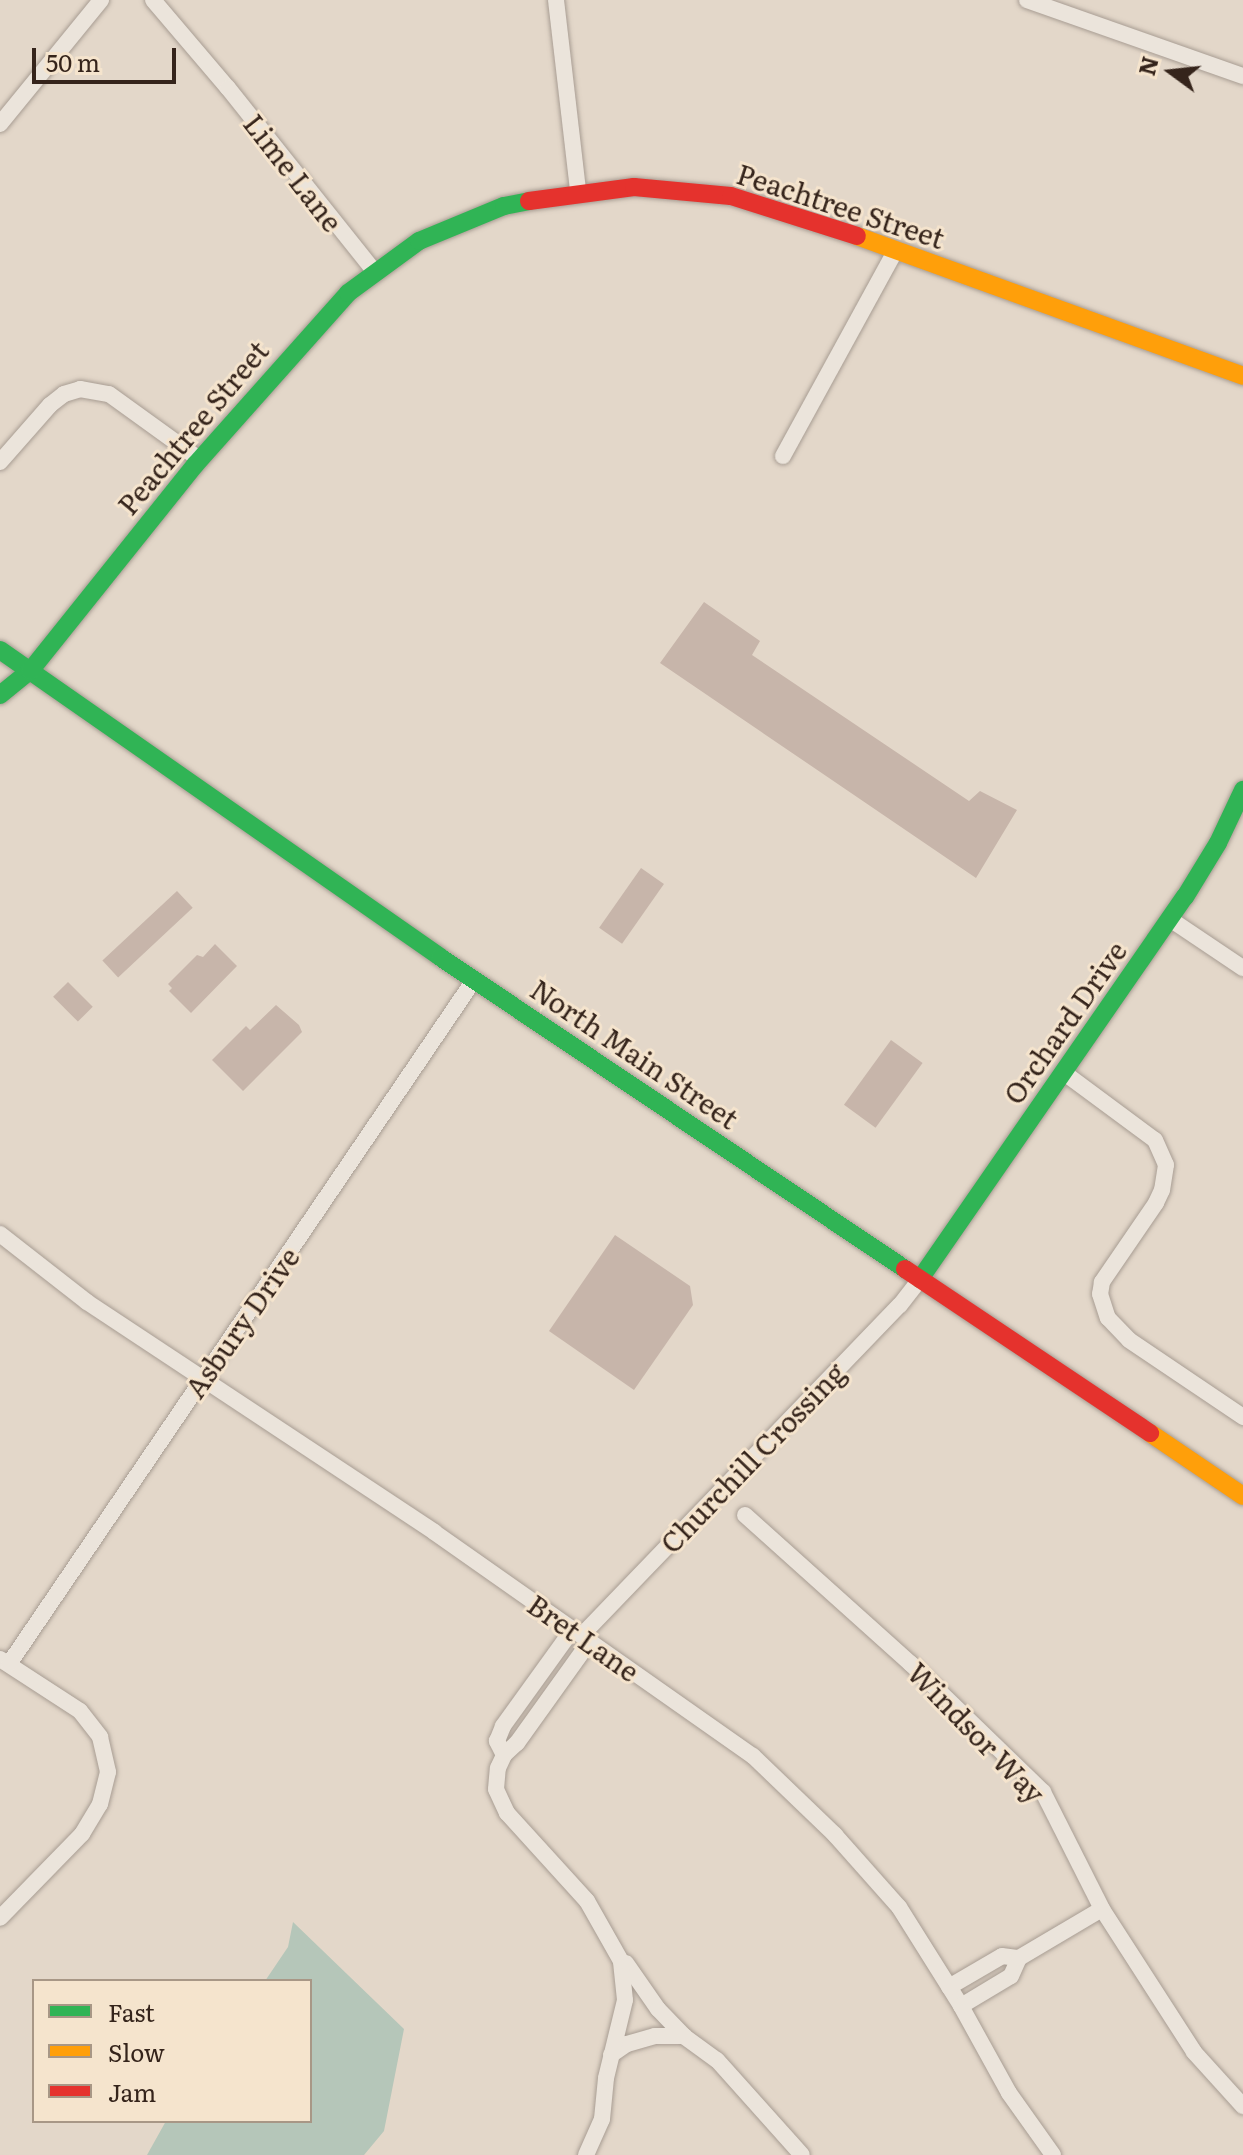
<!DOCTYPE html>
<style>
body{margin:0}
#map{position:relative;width:1243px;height:2155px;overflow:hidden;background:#e3d7c9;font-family:Literata,serif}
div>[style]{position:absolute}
.water>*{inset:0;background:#b5c6b9}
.building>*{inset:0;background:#c7b5aa;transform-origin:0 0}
.roads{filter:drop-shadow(0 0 2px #a89d93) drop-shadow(0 0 2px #a89d93)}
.street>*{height:16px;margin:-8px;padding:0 8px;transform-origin:8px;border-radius:8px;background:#ebe4db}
.fast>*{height:18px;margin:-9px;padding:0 9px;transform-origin:9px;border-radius:9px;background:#30b455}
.slow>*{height:18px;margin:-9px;padding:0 9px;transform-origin:9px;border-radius:9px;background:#ff9f0a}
.jam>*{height:18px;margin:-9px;padding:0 9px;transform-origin:9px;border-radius:9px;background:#e5322d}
span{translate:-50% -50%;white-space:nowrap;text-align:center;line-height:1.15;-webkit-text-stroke:6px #f5e4cd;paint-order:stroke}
.street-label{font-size:28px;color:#35241b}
.legend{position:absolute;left:32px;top:1979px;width:280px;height:144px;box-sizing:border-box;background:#f5e4cd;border:2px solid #a89786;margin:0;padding:10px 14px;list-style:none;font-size:24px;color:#35241b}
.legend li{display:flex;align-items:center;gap:16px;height:40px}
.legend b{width:40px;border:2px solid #a89786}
.north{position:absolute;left:1131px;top:32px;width:80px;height:80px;-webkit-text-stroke:6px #f5e4cd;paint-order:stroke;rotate:285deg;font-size:22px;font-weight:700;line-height:32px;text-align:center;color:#35241b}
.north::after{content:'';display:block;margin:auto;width:28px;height:36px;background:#35241b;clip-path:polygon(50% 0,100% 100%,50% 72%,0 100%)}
.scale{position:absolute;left:32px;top:48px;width:144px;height:36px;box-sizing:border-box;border:4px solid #35241b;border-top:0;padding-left:10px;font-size:24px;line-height:28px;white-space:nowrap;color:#35241b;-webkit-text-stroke:6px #f5e4cd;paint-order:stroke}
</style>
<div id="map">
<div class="water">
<div style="clip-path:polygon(293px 1922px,404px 2029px,384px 2131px,364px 2155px,147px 2155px,166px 2121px,310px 2121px,310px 1981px,265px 1981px,288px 1947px)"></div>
</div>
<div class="building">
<div style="clip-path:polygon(704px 602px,760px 641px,752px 655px,969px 801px,980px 791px,1017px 810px,976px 878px,660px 663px)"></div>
<div style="left:641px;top:868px;width:28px;height:73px;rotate:35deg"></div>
<div style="left:177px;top:891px;width:23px;height:102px;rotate:47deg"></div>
<div style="clip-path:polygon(215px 944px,237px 966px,191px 1013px,169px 991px,172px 988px,168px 984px,197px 955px,203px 957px)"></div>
<div style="left:68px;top:982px;width:35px;height:21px;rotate:45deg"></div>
<div style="clip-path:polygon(276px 1005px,299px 1025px,302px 1032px,243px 1091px,212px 1060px,246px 1026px,250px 1030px)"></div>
<div style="left:891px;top:1040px;width:39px;height:80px;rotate:36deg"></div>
<div style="clip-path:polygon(615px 1235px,690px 1286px,693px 1305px,634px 1390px,549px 1331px)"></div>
</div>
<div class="roads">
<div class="street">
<div style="left:153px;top:0;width:116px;rotate:49.6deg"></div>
<div style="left:228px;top:88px;width:234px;rotate:51.4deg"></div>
<div style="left:556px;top:0;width:192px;rotate:83.4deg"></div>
<div style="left:1027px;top:0;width:229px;rotate:19.4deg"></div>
<div style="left:0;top:124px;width:160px;rotate:-50.8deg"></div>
<div style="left:783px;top:456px;width:235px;rotate:-61.3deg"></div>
<div style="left:0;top:462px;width:76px;rotate:-48.7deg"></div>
<div style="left:50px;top:405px;width:18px;rotate:-38deg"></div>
<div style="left:64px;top:394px;width:17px;rotate:-17deg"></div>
<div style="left:80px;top:389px;width:29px;rotate:10deg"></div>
<div style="left:109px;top:394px;width:111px;rotate:35.8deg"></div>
<div style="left:1170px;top:919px;width:88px;rotate:33.9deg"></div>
<div style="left:1063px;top:1072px;width:114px;rotate:36.5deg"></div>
<div style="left:1155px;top:1140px;width:27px;rotate:66deg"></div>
<div style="left:1166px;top:1165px;width:25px;rotate:99deg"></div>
<div style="left:1162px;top:1190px;width:14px;rotate:115deg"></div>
<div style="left:1156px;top:1203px;width:96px;rotate:124.4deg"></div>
<div style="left:1102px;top:1282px;width:12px;rotate:99deg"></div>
<div style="left:1100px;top:1294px;width:25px;rotate:72deg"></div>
<div style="left:1108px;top:1318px;width:30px;rotate:46deg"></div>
<div style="left:1129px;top:1340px;width:138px;rotate:34deg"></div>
<div style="left:0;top:1234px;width:110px;rotate:38deg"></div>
<div style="left:87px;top:1302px;width:416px;rotate:33.5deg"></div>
<div style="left:434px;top:1532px;width:390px;rotate:35.1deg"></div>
<div style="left:753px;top:1756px;width:114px;rotate:43.9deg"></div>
<div style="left:835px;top:1835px;width:96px;rotate:48.4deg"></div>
<div style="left:899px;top:1907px;width:117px;rotate:57.9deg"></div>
<div style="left:961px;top:2006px;width:99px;rotate:61.1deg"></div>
<div style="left:1009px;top:2093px;width:76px;rotate:54.6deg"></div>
<div style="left:745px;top:1515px;width:223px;rotate:41.9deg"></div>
<div style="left:911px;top:1664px;width:184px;rotate:44.1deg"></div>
<div style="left:1043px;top:1792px;width:131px;rotate:63.2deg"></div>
<div style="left:1102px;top:1909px;width:170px;rotate:57.2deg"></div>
<div style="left:1194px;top:2052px;width:73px;rotate:47.8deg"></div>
<div style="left:582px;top:1635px;width:458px;rotate:-46.1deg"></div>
<div style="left:900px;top:1305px;width:33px;rotate:-52deg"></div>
<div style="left:0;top:1659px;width:95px;rotate:33deg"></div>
<div style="left:80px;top:1711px;width:33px;rotate:52deg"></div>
<div style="left:100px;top:1737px;width:36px;rotate:77deg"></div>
<div style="left:108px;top:1772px;width:33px;rotate:104deg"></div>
<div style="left:100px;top:1804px;width:35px;rotate:121deg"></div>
<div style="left:82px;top:1834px;width:117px;rotate:134.3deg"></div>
<div style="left:9px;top:1664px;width:827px;rotate:-55.79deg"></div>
<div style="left:504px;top:1755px;width:16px;rotate:-117deg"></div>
<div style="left:497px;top:1741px;width:16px;rotate:-68deg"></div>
<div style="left:503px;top:1726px;width:120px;rotate:-54.2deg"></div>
<div style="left:626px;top:1963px;width:56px;rotate:55.2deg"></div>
<div style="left:658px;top:2009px;width:39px;rotate:46deg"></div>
<div style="left:685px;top:2037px;width:39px;rotate:36deg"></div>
<div style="left:717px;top:2060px;width:127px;rotate:48.2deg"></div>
<div style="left:949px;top:1987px;width:61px;rotate:-30.3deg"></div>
<div style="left:1002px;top:1956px;width:17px;rotate:7deg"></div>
<div style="left:961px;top:2006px;width:58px;rotate:-31deg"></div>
<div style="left:1011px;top:1976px;width:20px;rotate:-66deg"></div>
<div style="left:1019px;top:1958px;width:96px;rotate:-30.6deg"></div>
<div style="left:611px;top:2055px;width:19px;rotate:-35deg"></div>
<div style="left:627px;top:2044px;width:29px;rotate:-16deg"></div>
<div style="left:655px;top:2036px;width:29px"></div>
<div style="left:586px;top:2155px;width:39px;rotate:-66deg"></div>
<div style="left:602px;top:2119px;width:41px;rotate:-84.4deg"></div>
<div style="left:606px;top:2078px;width:80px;rotate:-76.3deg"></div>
<div style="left:625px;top:2000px;width:39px;rotate:-96deg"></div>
<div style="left:621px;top:1961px;width:69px;rotate:-119.5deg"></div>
<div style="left:587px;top:1901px;width:119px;rotate:-132.3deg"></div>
<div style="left:507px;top:1813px;width:26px;rotate:-115deg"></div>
<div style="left:496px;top:1789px;width:21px;rotate:-85deg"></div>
<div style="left:498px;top:1768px;width:14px;rotate:-65deg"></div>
<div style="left:504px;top:1755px;width:18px;rotate:-43deg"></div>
<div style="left:517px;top:1743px;width:125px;rotate:-54.4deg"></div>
</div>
<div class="fast">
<div style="left:0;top:650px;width:537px;rotate:34.9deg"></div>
<div style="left:440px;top:957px;width:560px;rotate:33.86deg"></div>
<div style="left:0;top:695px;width:38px;rotate:-39deg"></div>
<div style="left:30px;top:671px;width:264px;rotate:-51.3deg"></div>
<div style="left:195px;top:465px;width:230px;rotate:-48.3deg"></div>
<div style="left:348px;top:293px;width:88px;rotate:-36.2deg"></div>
<div style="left:419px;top:241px;width:92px;rotate:-22.4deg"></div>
<div style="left:504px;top:206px;width:25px;rotate:-11deg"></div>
<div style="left:920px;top:1279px;width:465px;rotate:-55.3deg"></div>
<div style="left:1185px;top:897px;width:63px;rotate:-58.6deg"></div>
<div style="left:1218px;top:843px;width:59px;rotate:-64.7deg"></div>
</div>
<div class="slow">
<div style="left:857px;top:236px;width:411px;rotate:19.9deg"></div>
<div style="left:1150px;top:1433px;width:112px;rotate:34.1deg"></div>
</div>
<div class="jam">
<div style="left:529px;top:201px;width:106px;rotate:-7.6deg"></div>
<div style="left:634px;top:187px;width:97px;rotate:5.3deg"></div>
<div style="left:731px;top:196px;width:132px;rotate:17.6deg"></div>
<div style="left:905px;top:1269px;width:295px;rotate:33.8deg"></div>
</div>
</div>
<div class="street-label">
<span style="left:294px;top:172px;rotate:52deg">Lime Lane</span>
<span style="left:841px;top:205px;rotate:18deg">Peachtree Street</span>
<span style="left:192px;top:427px;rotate:-50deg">Peachtree Street</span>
<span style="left:1064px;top:1022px;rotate:-55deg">Orchard Drive</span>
<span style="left:635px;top:1053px;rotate:34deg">North Main Street</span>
<span style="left:241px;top:1322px;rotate:-55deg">Asbury Drive</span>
<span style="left:752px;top:1457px;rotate:-46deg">Churchill Crossing</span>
<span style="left:584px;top:1637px;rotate:35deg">Bret Lane</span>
<span style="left:977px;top:1732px;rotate:46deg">Windsor Way</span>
</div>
<ul class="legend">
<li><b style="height:10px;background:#30b455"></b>Fast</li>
<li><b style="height:10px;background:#ff9f0a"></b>Slow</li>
<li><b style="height:10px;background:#e5322d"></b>Jam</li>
</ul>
<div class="north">N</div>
<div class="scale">50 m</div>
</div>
